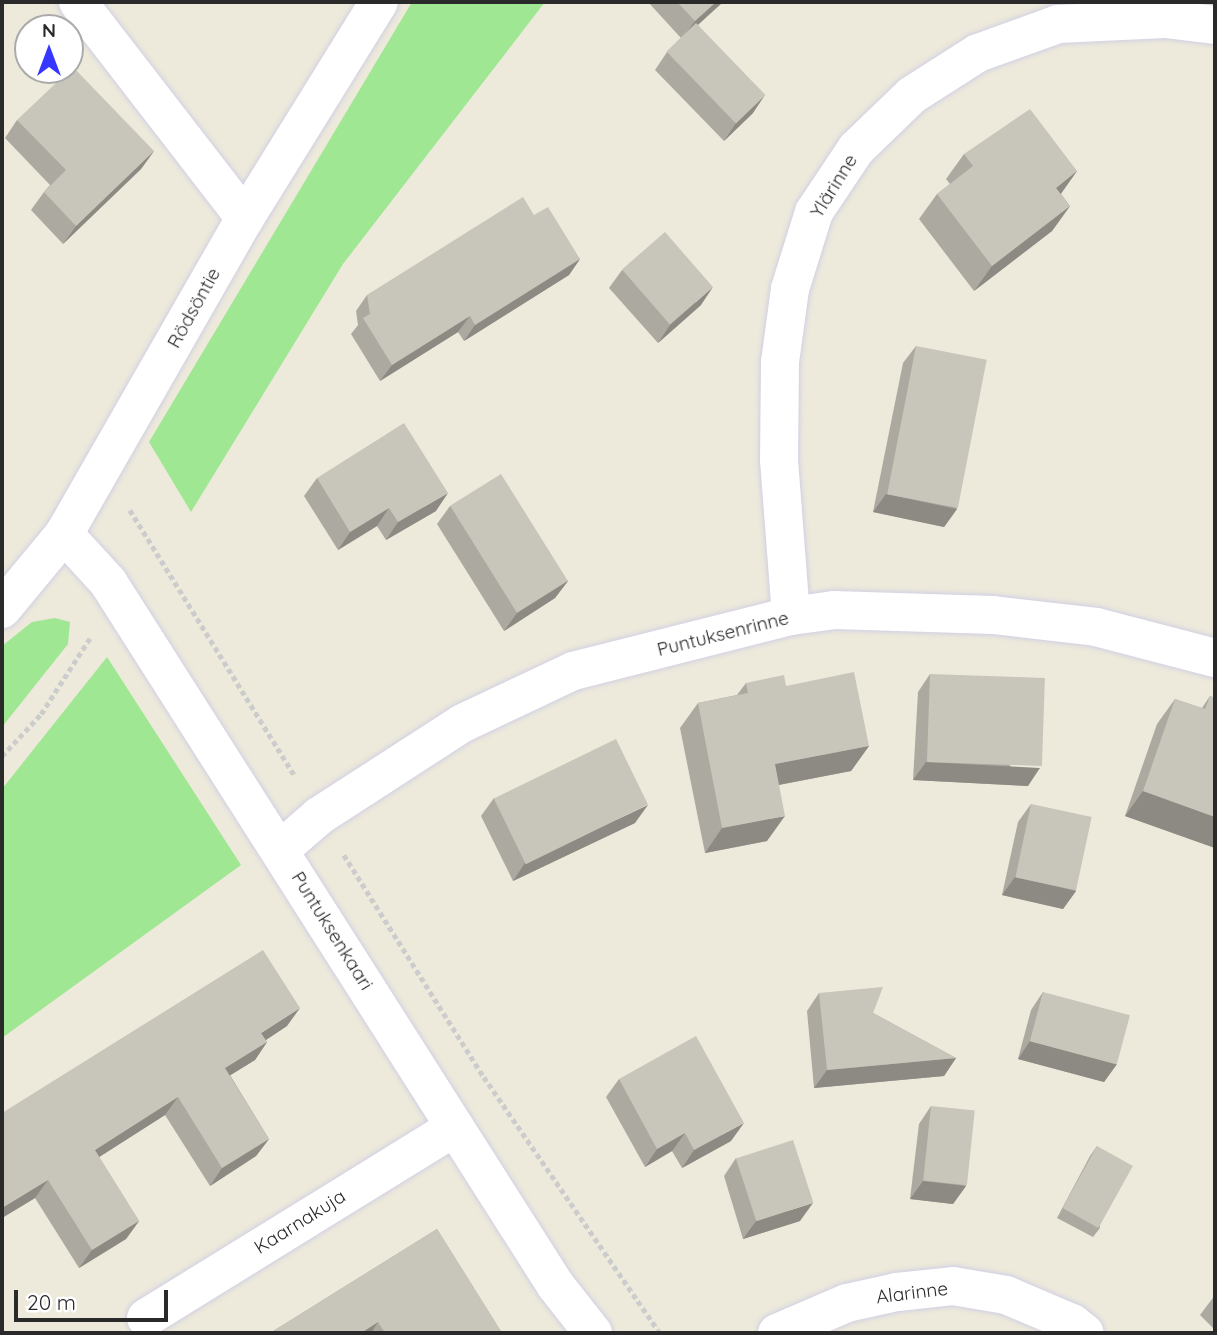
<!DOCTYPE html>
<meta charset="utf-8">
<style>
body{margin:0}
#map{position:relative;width:1217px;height:1335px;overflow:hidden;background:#ede9db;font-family:Quicksand,sans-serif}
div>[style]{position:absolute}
.green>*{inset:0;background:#a0e794}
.path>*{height:4.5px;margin-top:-2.25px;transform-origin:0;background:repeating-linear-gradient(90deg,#ccc 0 5px,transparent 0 8.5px)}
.roads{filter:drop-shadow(0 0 2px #d0d0e4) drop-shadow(0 0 2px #d0d0e4)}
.minor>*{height:38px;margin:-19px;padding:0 19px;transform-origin:19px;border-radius:19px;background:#fff}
.wall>*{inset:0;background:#aca9a1}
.shaded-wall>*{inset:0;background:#8c8a83}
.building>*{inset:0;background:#c8c5bb;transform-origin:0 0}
span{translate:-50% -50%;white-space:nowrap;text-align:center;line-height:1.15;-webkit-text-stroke:5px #fff;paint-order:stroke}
.street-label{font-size:19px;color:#2a2a2a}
.frame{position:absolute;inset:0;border:4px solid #2a2a2a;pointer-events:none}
.north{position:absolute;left:14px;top:14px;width:70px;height:70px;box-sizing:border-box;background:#fff;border:2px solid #aaa;border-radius:50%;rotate:0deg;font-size:19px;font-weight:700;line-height:28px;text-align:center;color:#2a2a2a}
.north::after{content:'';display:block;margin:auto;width:24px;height:32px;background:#3636ff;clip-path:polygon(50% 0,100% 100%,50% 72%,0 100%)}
.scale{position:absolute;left:14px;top:1290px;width:154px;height:32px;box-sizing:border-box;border:4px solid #2a2a2a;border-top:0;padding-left:9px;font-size:21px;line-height:24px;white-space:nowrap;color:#2a2a2a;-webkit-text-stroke:5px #fff;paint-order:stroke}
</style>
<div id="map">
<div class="green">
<div style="clip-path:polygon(412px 2px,545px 2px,343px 264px,191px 512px,149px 442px)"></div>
<div style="clip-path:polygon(55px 618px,70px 622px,68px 644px,2px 727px,2px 646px,32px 622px)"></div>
<div style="clip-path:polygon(107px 657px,241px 865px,2px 1038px,2px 789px)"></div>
</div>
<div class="path">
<div style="left:130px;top:510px;width:313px;rotate:58.2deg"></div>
<div style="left:2px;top:756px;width:57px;rotate:-47.1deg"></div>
<div style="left:41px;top:714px;width:90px;rotate:-57.2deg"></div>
<div style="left:344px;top:855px;width:262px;rotate:57.8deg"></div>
<div style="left:484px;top:1077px;width:311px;rotate:55.5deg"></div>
</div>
<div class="roads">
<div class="minor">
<div style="left:78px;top:2px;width:273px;rotate:52.3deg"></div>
<div style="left:64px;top:534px;width:65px;rotate:47.5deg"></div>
<div style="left:108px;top:582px;width:834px;rotate:57.53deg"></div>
<div style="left:556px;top:1286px;width:60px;rotate:51.8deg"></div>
<div style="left:2px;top:609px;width:97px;rotate:-50.4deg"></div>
<div style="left:64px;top:534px;width:364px;rotate:-60.2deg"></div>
<div style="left:245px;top:218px;width:254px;rotate:-58.2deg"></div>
<div style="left:791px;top:616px;width:156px;rotate:-94.4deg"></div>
<div style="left:779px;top:460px;width:98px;rotate:-89.4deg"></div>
<div style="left:780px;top:362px;width:74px;rotate:-82.2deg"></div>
<div style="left:790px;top:289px;width:81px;rotate:-72.7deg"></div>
<div style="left:814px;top:212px;width:76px;rotate:-56.3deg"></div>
<div style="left:856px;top:149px;width:78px;rotate:-44deg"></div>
<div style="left:912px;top:95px;width:78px;rotate:-32.5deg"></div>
<div style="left:978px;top:53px;width:85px;rotate:-19.9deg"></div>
<div style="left:1058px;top:24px;width:107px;rotate:-2.7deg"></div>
<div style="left:1165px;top:19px;width:50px;rotate:6.8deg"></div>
<div style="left:280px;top:850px;width:52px;rotate:-41.1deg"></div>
<div style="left:319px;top:816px;width:171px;rotate:-32.9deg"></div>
<div style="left:463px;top:723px;width:122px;rotate:-25.3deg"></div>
<div style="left:573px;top:671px;width:225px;rotate:-14.2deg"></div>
<div style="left:791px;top:616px;width:43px;rotate:-7.9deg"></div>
<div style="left:834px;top:610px;width:159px;rotate:1.8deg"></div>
<div style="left:993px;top:615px;width:104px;rotate:6.6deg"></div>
<div style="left:1096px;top:627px;width:123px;rotate:14.6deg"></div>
<div style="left:146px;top:1318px;width:363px;rotate:-31.7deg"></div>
<div style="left:777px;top:1333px;width:76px;rotate:-23.2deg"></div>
<div style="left:847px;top:1303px;width:51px;rotate:-12.4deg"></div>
<div style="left:897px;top:1292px;width:56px;rotate:-6.1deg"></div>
<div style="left:953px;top:1286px;width:54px;rotate:9.6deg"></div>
<div style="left:1006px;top:1295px;width:72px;rotate:23deg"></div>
<div style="left:1072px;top:1323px;width:16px;rotate:38deg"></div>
</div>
</div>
<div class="wall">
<div style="clip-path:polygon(648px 2px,723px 2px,698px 25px,753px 113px,724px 141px,655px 70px,667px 52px,681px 38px)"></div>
<div style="clip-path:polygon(17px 120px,154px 151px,141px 169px,63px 244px,31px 210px,44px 192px,50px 185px,5px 138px)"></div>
<div style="clip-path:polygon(964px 154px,1077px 171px,1061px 194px,1070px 206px,1052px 231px,974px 291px,919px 219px,937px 194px,950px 184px,946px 179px)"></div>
<div style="clip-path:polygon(534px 215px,580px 259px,569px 275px,464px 341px,458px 332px,380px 381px,351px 334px,358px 325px,356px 311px,367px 295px)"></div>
<div style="clip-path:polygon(622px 270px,701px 305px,658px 343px,609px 288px)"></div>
<div style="clip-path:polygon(916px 346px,957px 509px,944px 527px,873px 512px,903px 363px)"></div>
<div style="clip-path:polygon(317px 478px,436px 511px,386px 540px,377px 526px,338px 550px,304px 496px)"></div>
<div style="clip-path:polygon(450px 506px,568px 581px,555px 598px,504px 631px,437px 524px)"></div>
<div style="clip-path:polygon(930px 674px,1028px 786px,913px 780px,918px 692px)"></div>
<div style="clip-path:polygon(746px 683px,786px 686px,869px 746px,851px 771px,779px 785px,767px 841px,705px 853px,680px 728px,698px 703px,737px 695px)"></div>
<div style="clip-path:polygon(1210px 696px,1215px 698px,1215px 848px,1125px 816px,1157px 724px,1175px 699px,1202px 708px)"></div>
<div style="clip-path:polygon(494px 798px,635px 823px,513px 881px,481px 816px)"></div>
<div style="clip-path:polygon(1031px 804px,1076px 891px,1063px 909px,1002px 895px,1018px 822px)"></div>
<div style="clip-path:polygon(1043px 992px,1117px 1064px,1104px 1082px,1018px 1059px,1031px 1010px)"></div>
<div style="clip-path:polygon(819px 993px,873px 1013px,956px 1058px,944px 1076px,814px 1088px,807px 1011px)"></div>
<div style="clip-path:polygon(287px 1026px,266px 1040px,267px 1042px,255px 1060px,230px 1075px,269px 1139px,256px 1156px,210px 1186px,165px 1115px,99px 1157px,139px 1221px,126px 1239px,79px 1268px,35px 1198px,2px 1218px,2px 1113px)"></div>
<div style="clip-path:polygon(619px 1079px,731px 1141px,682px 1168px,672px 1151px,645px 1167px,606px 1097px)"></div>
<div style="clip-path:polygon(931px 1106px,966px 1186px,953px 1204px,910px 1199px,919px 1124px)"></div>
<div style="clip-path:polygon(1097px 1146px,1100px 1228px,1093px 1237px,1057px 1218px,1090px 1156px)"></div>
<div style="clip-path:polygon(736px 1158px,800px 1221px,743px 1239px,724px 1176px)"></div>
<div style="clip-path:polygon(437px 1229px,502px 1333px,270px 1333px)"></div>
<div style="clip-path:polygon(1215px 1295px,1215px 1330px,1200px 1315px)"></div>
</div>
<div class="shaded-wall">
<div style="clip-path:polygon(716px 2px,723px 2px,682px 39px,695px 21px)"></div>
<div style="clip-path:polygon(765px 95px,753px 113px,724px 141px,736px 123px)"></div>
<div style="clip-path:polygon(154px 151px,141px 169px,63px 244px,76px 226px)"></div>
<div style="clip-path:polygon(1077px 171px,1059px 196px,1056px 188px)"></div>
<div style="clip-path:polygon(1070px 206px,1052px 231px,974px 291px,992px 266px)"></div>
<div style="clip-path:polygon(580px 259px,569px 275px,464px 341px,475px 325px)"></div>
<div style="clip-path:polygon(713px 287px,701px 305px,658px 343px,670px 325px)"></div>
<div style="clip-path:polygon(470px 316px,458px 332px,380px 381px,392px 365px)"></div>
<div style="clip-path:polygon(448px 493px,436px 511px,386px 540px,398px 522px)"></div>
<div style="clip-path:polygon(886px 494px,957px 509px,944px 527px,873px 512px)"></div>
<div style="clip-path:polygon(389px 508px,377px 526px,338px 550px,350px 532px)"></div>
<div style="clip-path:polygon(568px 581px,555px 598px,504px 631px,517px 613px)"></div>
<div style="clip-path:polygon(869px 746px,851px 771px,757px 789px,775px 764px)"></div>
<div style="clip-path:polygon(926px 762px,1040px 768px,1028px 786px,913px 780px)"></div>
<div style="clip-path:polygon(1143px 791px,1215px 817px,1215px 848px,1125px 816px)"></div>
<div style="clip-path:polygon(648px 805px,635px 823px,513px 881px,525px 863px)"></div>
<div style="clip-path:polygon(785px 816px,767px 841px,705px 853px,722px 828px)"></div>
<div style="clip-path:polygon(1015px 877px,1076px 891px,1063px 909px,1002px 895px)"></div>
<div style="clip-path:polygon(300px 1008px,287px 1026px,249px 1051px,261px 1033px)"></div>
<div style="clip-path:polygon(1030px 1041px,1117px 1064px,1104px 1082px,1018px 1059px)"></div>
<div style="clip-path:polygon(267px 1042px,255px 1060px,213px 1086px,225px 1068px)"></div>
<div style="clip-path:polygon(956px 1058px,944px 1076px,814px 1088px,827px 1070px)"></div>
<div style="clip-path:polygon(178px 1097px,165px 1115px,82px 1168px,95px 1150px)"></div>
<div style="clip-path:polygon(744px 1123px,731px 1141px,682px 1168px,694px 1150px)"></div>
<div style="clip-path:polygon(685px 1133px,672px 1151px,645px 1167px,657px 1149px)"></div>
<div style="clip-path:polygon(269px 1139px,256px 1156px,210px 1186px,222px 1168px)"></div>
<div style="clip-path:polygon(48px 1180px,35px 1198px,2px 1218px,2px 1208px)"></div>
<div style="clip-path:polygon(923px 1181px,966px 1186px,953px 1204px,910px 1199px)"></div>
<div style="clip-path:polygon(813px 1203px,800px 1221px,743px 1239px,756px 1221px)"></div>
<div style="clip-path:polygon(139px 1221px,126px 1239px,79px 1268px,92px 1250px)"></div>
<div style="clip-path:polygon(378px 1322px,371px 1333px,361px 1333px)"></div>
</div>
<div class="building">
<div style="clip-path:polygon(677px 2px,716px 2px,695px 21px)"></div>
<div style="left:696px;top:23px;width:100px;height:41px;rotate:46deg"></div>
<div style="clip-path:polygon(73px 67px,154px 151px,76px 226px,44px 192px,66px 170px,17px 120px)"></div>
<div style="clip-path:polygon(1030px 109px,1077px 171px,1056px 188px,1070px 206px,992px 266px,937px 194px,973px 166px,964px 154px)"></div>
<div style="clip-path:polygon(523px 197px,534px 215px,548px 207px,580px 259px,475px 325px,470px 316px,392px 365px,363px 318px,370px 314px,367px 295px)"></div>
<div style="left:665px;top:232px;width:73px;height:57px;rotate:49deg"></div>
<div style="left:916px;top:346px;width:72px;height:151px;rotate:11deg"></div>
<div style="clip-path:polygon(404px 423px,448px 493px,398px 522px,389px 508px,350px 532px,317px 478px)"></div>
<div style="left:501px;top:474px;width:126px;height:60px;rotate:58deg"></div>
<div style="clip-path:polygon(854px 672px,869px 746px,775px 764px,785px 816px,722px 828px,698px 703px,748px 693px,746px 683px,784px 675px,786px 686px)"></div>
<div style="left:930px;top:674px;width:115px;height:88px;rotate:2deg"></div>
<div style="clip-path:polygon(1210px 696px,1215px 698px,1215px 817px,1143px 791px,1175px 699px,1205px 709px)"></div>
<div style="left:616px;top:739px;width:73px;height:136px;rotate:64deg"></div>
<div style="left:1031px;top:804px;width:62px;height:75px;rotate:12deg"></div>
<div style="clip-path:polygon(263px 950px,300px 1008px,261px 1033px,267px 1042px,225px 1068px,269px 1139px,222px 1168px,178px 1097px,95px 1150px,139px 1221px,92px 1250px,48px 1180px,2px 1208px,2px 1113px)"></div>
<div style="clip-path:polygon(883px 987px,873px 1013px,956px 1058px,827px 1070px,819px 993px)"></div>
<div style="left:1043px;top:992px;width:90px;height:51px;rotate:15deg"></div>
<div style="clip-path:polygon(696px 1036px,744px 1123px,694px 1150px,685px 1133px,657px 1149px,619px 1079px)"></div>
<div style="left:931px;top:1106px;width:44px;height:75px;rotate:6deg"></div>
<div style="left:793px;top:1140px;width:66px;height:60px;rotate:72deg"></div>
<div style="left:1097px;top:1146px;width:41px;height:71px;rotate:29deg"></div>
<div style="clip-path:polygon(437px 1229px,502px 1333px,407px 1333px,405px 1331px,403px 1333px,385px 1333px,378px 1322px,361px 1333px,270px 1333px)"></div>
</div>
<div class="street-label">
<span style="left:834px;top:186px;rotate:-58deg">Ylärinne</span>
<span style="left:194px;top:308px;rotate:-61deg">Rödsöntie</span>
<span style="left:723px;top:634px;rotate:-14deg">Puntuksenrinne</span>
<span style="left:332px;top:931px;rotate:58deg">Puntuksenkaari</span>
<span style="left:300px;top:1222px;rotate:-32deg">Kaarnakuja</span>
<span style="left:912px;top:1293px;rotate:-7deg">Alarinne</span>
</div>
<div class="frame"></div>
<div class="north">N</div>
<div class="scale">20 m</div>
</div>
